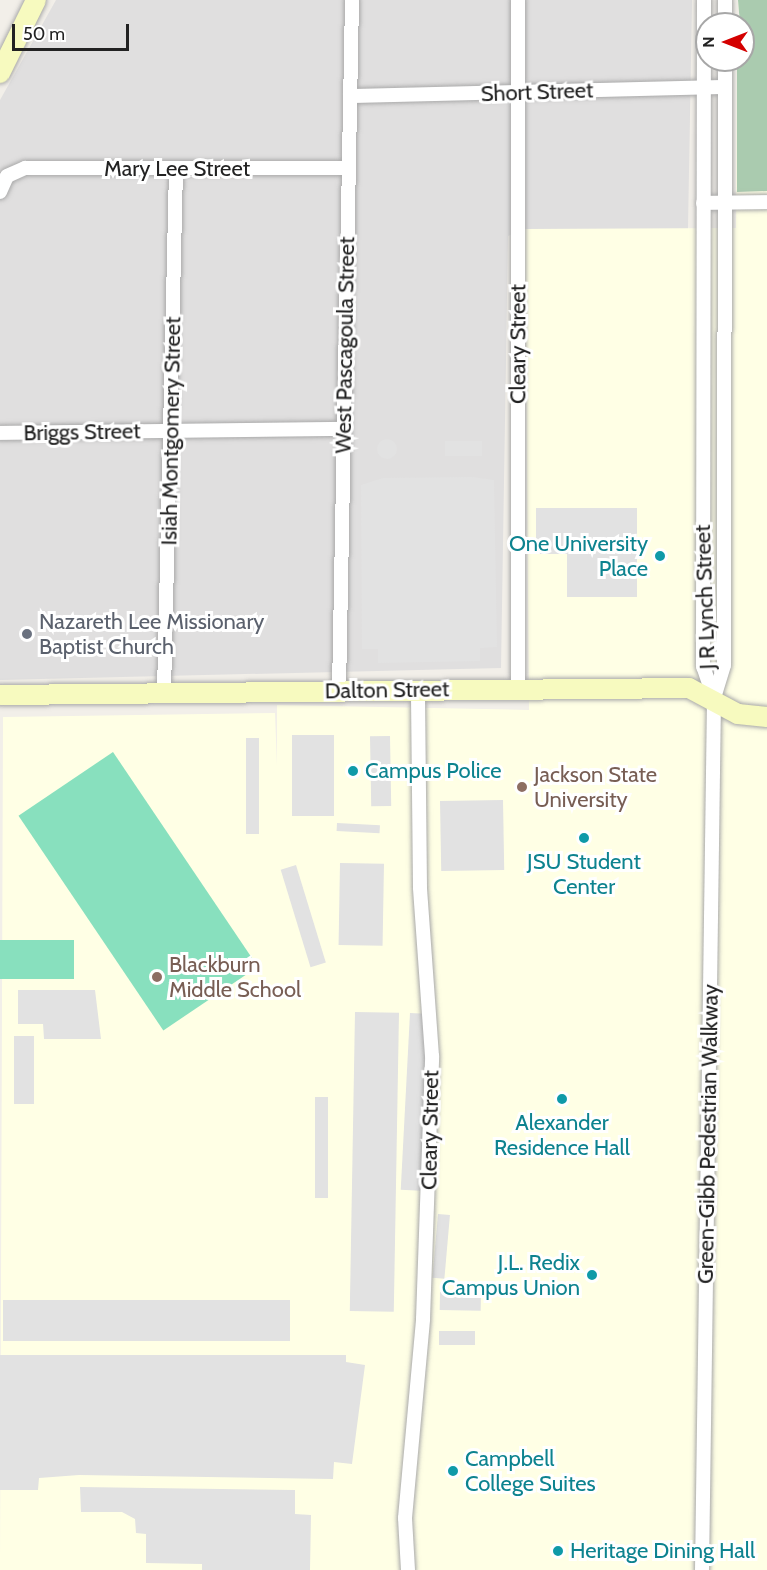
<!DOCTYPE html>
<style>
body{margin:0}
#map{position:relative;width:767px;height:1570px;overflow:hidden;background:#f2efe9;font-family:Cabin,sans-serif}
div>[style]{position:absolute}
.residential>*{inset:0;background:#e0dfdf}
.education>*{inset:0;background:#ffffe5}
.cemetery>*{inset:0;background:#aacbaf}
.pitch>*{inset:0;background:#88e0be;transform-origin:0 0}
.parking>*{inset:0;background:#e2e2e2;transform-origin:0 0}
.round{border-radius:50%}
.roads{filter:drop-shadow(0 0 2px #a9a9a9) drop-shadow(0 0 2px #a9a9a9)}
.street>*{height:14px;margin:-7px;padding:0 7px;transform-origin:7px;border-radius:7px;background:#fff}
.secondary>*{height:20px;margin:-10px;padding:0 10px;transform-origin:10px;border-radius:10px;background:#f7fabf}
.dots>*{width:16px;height:16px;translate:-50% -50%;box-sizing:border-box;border:3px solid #fff;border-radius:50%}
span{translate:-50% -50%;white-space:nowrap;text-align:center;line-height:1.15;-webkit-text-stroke:6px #fff;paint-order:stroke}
.street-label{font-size:22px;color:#222}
.culture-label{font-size:22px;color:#0d838f}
.right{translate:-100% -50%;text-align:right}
.left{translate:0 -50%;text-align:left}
.worship-label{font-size:22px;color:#5b616d}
.education-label{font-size:22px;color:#785e54}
.north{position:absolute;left:695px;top:12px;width:60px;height:60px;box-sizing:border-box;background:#fff;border:2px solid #a7a7a7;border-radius:50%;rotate:270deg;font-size:16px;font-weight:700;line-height:24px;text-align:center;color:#222}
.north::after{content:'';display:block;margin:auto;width:21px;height:27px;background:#d40000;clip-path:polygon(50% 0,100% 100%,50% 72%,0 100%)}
.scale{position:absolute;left:12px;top:24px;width:117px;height:27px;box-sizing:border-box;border:3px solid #222;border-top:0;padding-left:8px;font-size:18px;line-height:21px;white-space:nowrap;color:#222;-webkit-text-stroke:4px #fff;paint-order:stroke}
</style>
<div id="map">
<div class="residential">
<div style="clip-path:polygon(56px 0,692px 0,688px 229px,525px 229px,508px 236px,501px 668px,0 680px,0 100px)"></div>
</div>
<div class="education">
<div style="clip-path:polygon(738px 0,767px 0,767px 1570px,0 1570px,3px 717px,275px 713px,277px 766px,277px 705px,529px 710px,525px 229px,736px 228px,737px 60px,743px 60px)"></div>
</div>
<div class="cemetery">
<div style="clip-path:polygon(738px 0,767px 0,767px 191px,737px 192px,737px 60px,743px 60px)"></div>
</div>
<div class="pitch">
<div style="left:113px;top:752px;width:259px;height:114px;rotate:56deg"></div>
<div style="left:0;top:940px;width:74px;height:39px"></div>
</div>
<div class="parking">
<div class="round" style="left:377px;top:439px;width:20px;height:20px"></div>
<div style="left:445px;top:441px;width:37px;height:15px"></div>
<div style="clip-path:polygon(472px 477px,494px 480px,497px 647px,480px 648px,480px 661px,378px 663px,378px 649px,362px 649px,361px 485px,383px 478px)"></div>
<div style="clip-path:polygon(536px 508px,637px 508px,637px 597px,567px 597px,567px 554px,536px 554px)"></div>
<div style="left:334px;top:735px;width:81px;height:42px;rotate:90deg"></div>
<div style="left:390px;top:736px;width:70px;height:20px;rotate:89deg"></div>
<div style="left:246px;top:738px;width:13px;height:96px"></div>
<div style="left:503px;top:800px;width:70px;height:63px;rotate:89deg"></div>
<div style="left:337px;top:823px;width:43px;height:8px;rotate:3deg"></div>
<div style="left:340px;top:863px;width:44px;height:82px;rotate:1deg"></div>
<div style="left:296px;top:865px;width:102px;height:16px;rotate:73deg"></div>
<div style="clip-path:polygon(18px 990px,95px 990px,101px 1039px,44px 1039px,43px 1024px,18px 1024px)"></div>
<div style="left:355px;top:1012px;width:44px;height:299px;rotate:1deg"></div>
<div style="left:410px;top:1013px;width:20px;height:177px;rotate:3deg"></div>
<div style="left:14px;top:1036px;width:20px;height:68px"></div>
<div style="left:315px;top:1097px;width:13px;height:101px"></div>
<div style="left:438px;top:1214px;width:12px;height:64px;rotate:5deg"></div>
<div style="left:440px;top:1292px;width:41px;height:18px;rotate:1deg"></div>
<div style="left:290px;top:1300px;width:41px;height:287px;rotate:90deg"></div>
<div style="left:439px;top:1331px;width:36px;height:14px"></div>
<div style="clip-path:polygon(0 1355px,346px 1355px,346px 1362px,365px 1365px,352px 1464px,334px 1462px,333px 1479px,79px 1475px,39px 1478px,38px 1490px,0 1490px)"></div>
<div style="clip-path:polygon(80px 1487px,295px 1490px,295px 1514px,311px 1515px,310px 1570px,202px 1570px,202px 1564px,146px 1563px,146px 1534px,136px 1533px,135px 1519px,122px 1512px,81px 1512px)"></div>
</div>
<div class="roads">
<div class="street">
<div style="left:704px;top:0;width:666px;rotate:90.09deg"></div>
<div style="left:703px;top:666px;width:34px;rotate:71deg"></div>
<div style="left:725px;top:24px;width:24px;rotate:-90deg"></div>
<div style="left:350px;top:96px;width:375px;rotate:-1.4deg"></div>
<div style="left:0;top:192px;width:17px;rotate:-66deg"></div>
<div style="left:7px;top:176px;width:20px;rotate:-24deg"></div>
<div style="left:25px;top:168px;width:324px"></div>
<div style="left:703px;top:203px;width:64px;rotate:-0.9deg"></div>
<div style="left:0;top:433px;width:344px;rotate:-0.7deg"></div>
<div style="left:518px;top:688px;width:688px;rotate:-90deg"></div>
<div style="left:339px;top:690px;width:690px;rotate:-88.92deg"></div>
<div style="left:164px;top:693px;width:524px;rotate:-88.69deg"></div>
<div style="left:408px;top:1570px;width:52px;rotate:-93.3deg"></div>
<div style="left:405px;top:1518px;width:200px;rotate:-84.8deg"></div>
<div style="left:423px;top:1319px;width:263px;rotate:-88deg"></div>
<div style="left:432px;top:1056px;width:169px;rotate:-94.1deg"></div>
<div style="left:420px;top:887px;width:198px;rotate:-90.6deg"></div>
<div style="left:702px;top:1570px;width:872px;rotate:-89.21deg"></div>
<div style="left:714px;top:698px;width:34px;rotate:-73deg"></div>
<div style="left:724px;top:665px;width:605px;rotate:-89.91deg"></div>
</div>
<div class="secondary">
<div style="left:0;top:73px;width:81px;rotate:-63.7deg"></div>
<div style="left:0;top:695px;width:689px;rotate:-0.58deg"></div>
<div style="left:689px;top:688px;width:55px;rotate:28deg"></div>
<div style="left:738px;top:714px;width:29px;rotate:6deg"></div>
</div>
</div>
<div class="dots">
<div style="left:660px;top:556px;background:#0f9aa8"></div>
<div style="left:27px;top:634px;background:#6b7280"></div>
<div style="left:353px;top:771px;background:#0f9aa8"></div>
<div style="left:522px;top:787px;background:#8d6e63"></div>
<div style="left:584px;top:838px;background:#0f9aa8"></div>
<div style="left:157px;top:977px;background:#8d6e63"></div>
<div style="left:562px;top:1099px;background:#0f9aa8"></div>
<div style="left:592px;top:1275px;background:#0f9aa8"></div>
<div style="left:453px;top:1471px;background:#0f9aa8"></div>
<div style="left:558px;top:1551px;background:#0f9aa8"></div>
</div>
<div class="street-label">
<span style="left:537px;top:92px;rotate:-2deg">Short Street</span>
<span style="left:177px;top:169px">Mary Lee Street</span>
<span style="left:518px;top:344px;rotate:-90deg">Cleary Street</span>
<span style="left:345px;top:345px;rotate:-89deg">West Pascagoula Street</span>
<span style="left:171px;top:431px;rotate:-89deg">Isiah Montgomery Street</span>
<span style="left:82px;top:432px;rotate:-1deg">Briggs Street</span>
<span style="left:705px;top:597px;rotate:-92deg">J R Lynch Street</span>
<span style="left:387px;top:690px;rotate:-1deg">Dalton Street</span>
<span style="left:430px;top:1130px;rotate:-89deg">Cleary Street</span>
<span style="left:708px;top:1134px;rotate:-89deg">Green-Gibb Pedestrian Walkway</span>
</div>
<div class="culture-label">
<span class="right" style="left:648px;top:556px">One University<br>Place</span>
<span class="left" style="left:365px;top:771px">Campus Police</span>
<span style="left:584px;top:874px">JSU Student<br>Center</span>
<span style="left:562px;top:1135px">Alexander<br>Residence Hall</span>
<span class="right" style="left:580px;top:1275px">J.L. Redix<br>Campus Union</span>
<span class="left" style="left:465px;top:1471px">Campbell<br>College Suites</span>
<span class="left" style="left:570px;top:1551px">Heritage Dining Hall</span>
</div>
<div class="worship-label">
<span class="left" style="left:39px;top:634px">Nazareth Lee Missionary<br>Baptist Church</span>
</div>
<div class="education-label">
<span class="left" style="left:534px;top:787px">Jackson State<br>University</span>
<span class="left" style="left:169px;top:977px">Blackburn<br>Middle School</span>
</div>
<div class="north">N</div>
<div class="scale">50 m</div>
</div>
